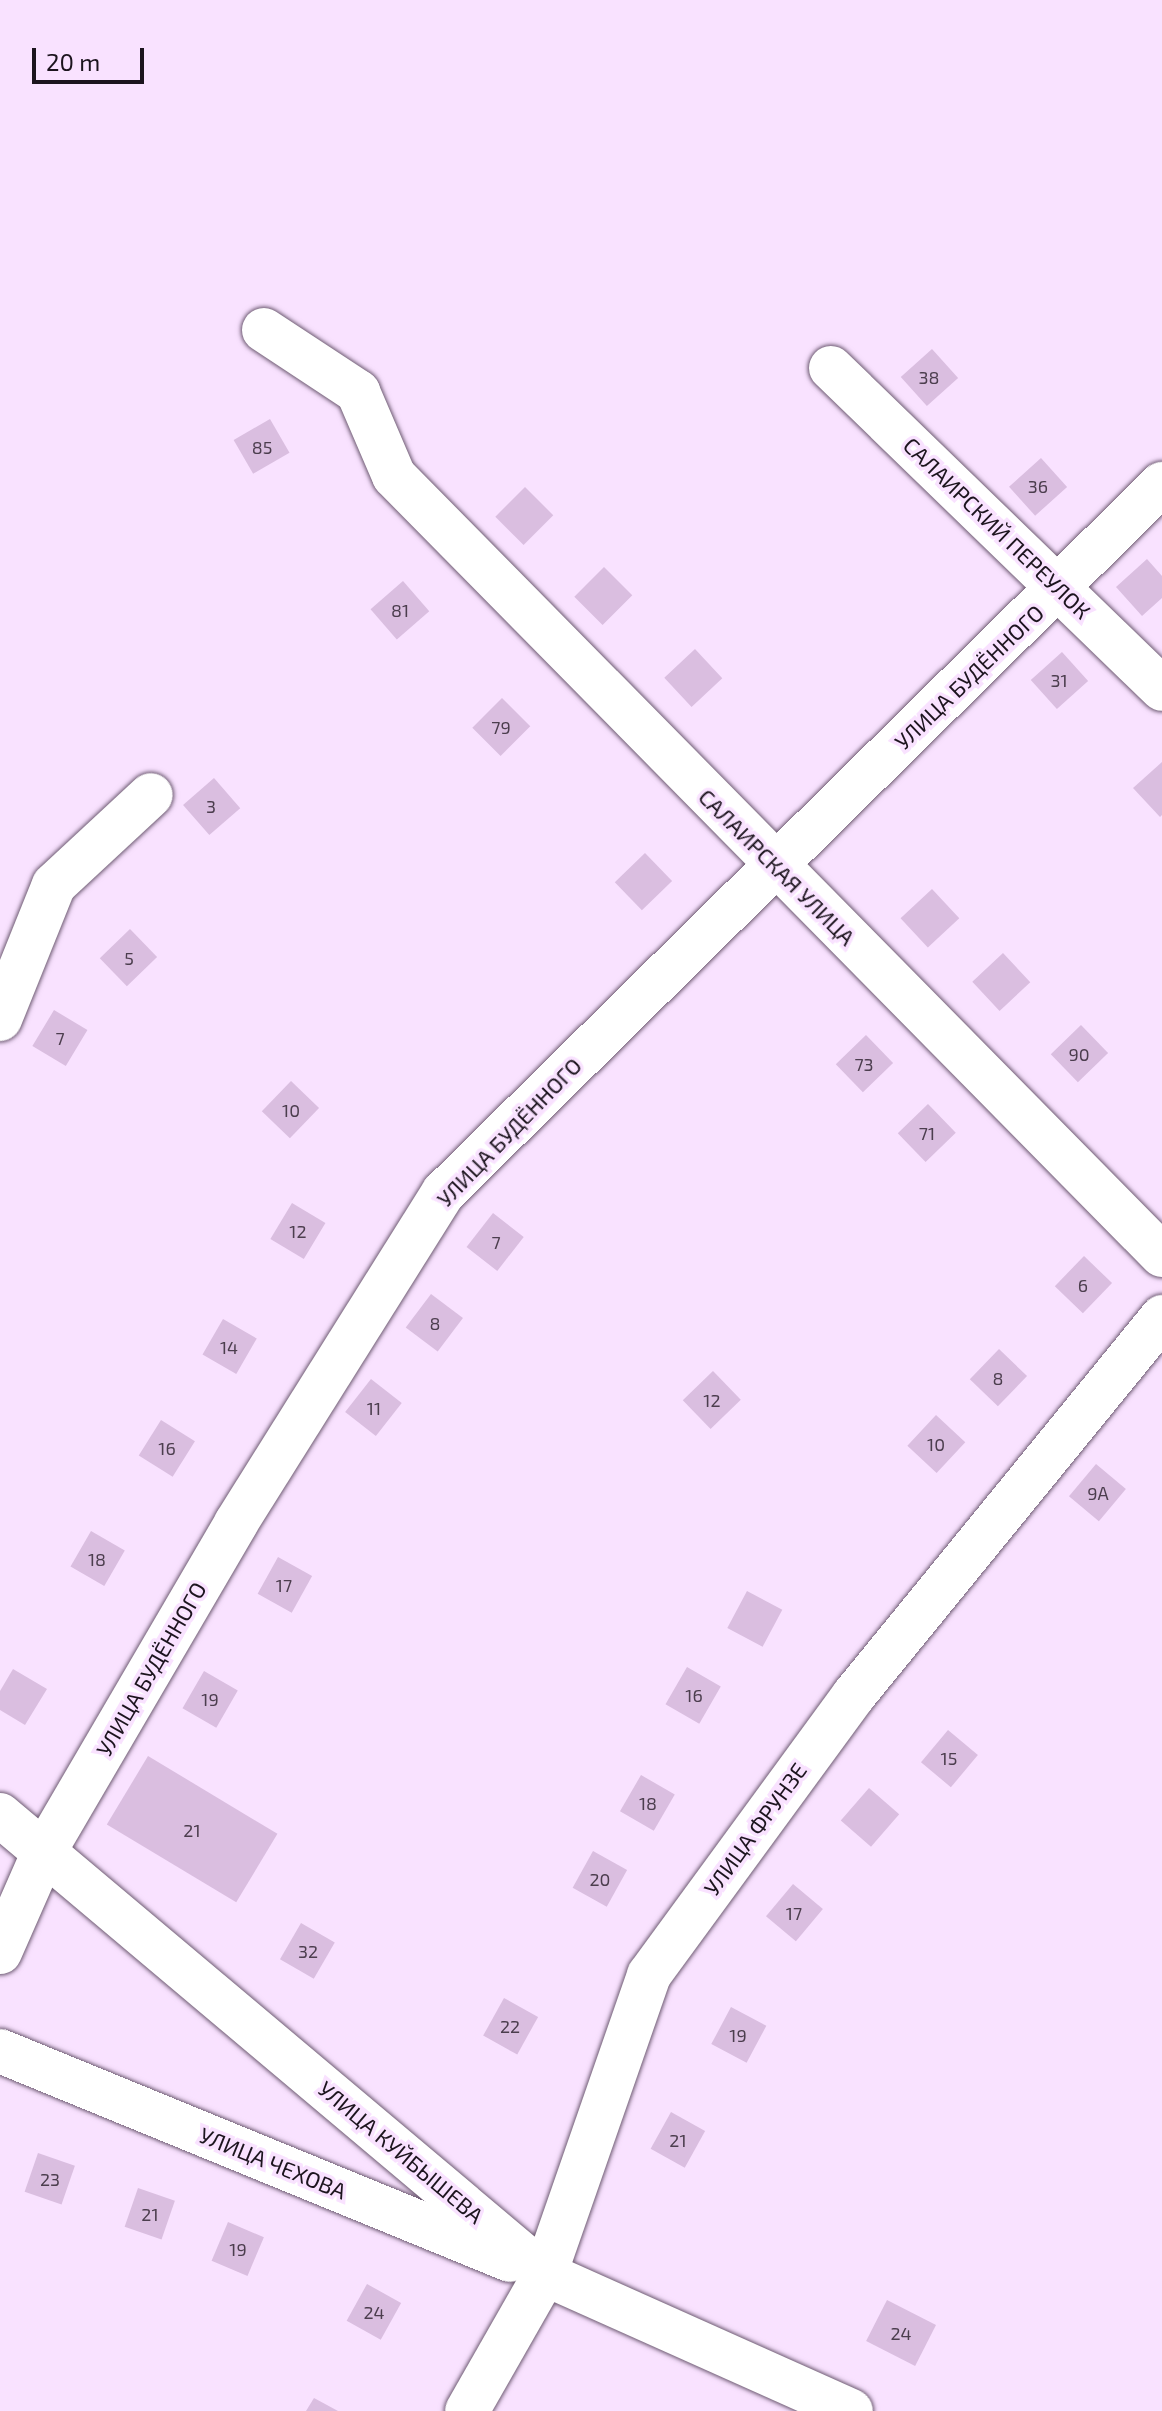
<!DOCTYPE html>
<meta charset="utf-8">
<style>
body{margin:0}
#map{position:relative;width:1162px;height:2411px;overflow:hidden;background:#f9e2ff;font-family:"Exo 2",sans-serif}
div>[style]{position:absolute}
.building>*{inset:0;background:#dabee0;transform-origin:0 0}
.roads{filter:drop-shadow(0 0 2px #6e5b73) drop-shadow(0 0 2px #6e5b73)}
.minor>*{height:44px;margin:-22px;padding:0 22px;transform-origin:22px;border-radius:22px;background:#fff}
span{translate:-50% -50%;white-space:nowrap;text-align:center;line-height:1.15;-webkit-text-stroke:7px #f9e2ff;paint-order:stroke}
.number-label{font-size:18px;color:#4c3e4e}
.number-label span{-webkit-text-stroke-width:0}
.street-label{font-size:22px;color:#1c141e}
.scale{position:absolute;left:32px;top:48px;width:112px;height:36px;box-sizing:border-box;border:4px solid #1c141e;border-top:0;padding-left:10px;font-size:24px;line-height:28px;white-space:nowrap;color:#1c141e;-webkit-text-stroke:6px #f9e2ff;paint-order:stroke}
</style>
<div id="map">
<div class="building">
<div style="left:932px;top:349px;width:39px;height:42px;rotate:48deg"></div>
<div style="left:270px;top:419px;width:39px;height:42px;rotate:60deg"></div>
<div style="left:1041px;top:458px;width:39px;height:43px;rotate:48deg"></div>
<div style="left:525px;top:487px;width:40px;height:42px;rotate:45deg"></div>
<div style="clip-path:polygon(1147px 559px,1162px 576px,1162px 598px,1142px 616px,1116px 587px)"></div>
<div style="left:604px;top:567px;width:40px;height:42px;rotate:45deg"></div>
<div style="left:403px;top:581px;width:40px;height:43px;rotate:49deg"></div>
<div style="left:695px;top:649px;width:40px;height:42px;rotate:47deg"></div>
<div style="left:1062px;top:652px;width:39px;height:42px;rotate:48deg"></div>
<div style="left:502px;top:698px;width:40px;height:42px;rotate:45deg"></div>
<div style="clip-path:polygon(1162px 762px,1162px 815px,1160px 817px,1133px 788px)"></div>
<div style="left:214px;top:778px;width:40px;height:41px;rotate:49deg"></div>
<div style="left:645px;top:853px;width:39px;height:42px;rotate:46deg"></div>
<div style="left:932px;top:889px;width:40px;height:43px;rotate:47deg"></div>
<div style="left:130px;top:929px;width:39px;height:42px;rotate:46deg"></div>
<div style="left:1003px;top:953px;width:40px;height:42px;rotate:47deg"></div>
<div style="left:54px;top:1010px;width:39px;height:42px;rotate:31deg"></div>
<div style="left:1081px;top:1025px;width:39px;height:42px;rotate:46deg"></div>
<div style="left:866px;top:1035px;width:39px;height:42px;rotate:46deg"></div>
<div style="left:291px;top:1081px;width:39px;height:42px;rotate:44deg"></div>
<div style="left:928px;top:1104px;width:40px;height:42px;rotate:46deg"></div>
<div style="left:292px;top:1203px;width:39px;height:42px;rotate:31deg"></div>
<div style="left:493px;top:1213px;width:39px;height:43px;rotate:38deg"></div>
<div style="left:1084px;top:1256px;width:39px;height:42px;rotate:44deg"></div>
<div style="left:431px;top:1294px;width:40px;height:42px;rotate:37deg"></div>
<div style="left:223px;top:1319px;width:39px;height:41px;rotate:30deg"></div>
<div style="left:999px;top:1349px;width:39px;height:42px;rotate:44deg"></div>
<div style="left:713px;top:1371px;width:40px;height:42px;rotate:46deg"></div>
<div style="left:371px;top:1379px;width:39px;height:42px;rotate:38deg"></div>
<div style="left:936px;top:1415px;width:40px;height:42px;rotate:43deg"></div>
<div style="left:161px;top:1420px;width:40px;height:42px;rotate:32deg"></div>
<div style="left:1096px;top:1464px;width:39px;height:42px;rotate:40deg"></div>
<div style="left:91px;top:1531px;width:39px;height:41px;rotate:30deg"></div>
<div style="left:278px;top:1557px;width:39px;height:42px;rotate:29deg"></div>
<div style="left:747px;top:1591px;width:40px;height:42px;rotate:28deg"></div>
<div style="left:687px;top:1667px;width:39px;height:43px;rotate:30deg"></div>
<div style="clip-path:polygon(13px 1669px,47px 1689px,25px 1725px,0 1710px,0 1691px)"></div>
<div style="left:204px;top:1671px;width:39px;height:43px;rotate:30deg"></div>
<div style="left:948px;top:1730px;width:39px;height:42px;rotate:40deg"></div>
<div style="left:148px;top:1756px;width:151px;height:80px;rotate:31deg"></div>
<div style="left:641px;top:1775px;width:39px;height:42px;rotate:30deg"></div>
<div style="left:869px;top:1788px;width:40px;height:43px;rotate:41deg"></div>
<div style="left:593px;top:1851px;width:39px;height:42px;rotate:29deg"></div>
<div style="left:793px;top:1884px;width:39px;height:42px;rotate:40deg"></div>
<div style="left:301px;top:1923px;width:39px;height:42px;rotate:30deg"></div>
<div style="left:504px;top:1998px;width:39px;height:43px;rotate:29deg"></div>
<div style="left:731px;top:2007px;width:40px;height:42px;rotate:28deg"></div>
<div style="left:671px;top:2112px;width:39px;height:42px;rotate:29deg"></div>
<div style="left:38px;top:2153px;width:39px;height:41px;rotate:19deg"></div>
<div style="left:138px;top:2188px;width:39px;height:41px;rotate:19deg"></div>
<div style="left:228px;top:2222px;width:39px;height:42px;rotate:23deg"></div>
<div style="left:367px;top:2284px;width:39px;height:42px;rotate:29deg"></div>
<div style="left:887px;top:2300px;width:55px;height:46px;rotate:27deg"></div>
<div style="clip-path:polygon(314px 2398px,338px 2411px,306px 2411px)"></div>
</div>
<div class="roads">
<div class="minor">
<div style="left:264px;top:330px;width:113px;rotate:33.4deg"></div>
<div style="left:358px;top:392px;width:91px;rotate:66.8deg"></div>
<div style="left:394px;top:476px;width:1094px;rotate:45.41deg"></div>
<div style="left:831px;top:368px;width:461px;rotate:44.1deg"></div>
<div style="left:0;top:1019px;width:144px;rotate:-68.1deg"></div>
<div style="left:54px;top:885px;width:132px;rotate:-42.9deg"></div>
<div style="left:0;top:1815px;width:713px;rotate:40.1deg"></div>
<div style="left:545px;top:2274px;width:335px;rotate:24.1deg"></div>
<div style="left:0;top:1952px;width:109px;rotate:-66.3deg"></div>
<div style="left:44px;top:1852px;width:381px;rotate:-59.7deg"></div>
<div style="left:236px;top:1523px;width:390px;rotate:-57.9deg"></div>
<div style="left:443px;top:1193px;width:1010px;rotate:-44.6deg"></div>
<div style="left:0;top:2051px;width:551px;rotate:22.28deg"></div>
<div style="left:467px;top:2411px;width:158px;rotate:-60.3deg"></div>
<div style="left:545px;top:2274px;width:317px;rotate:-70.8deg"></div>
<div style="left:649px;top:1975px;width:347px;rotate:-53.8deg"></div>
<div style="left:854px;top:1695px;width:488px;rotate:-50.8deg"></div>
</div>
</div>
<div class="number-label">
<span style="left:929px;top:377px">38</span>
<span style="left:262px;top:447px">85</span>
<span style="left:1038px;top:486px">36</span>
<span style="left:400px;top:610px">81</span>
<span style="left:1059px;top:680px">31</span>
<span style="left:501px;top:727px">79</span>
<span style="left:211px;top:806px">3</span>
<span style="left:129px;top:958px">5</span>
<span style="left:60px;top:1038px">7</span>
<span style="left:1079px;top:1054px">90</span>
<span style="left:864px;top:1064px">73</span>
<span style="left:291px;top:1110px">10</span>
<span style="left:927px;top:1133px">71</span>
<span style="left:298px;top:1231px">12</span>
<span style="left:496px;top:1242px">7</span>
<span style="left:1083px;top:1285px">6</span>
<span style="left:435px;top:1323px">8</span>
<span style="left:229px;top:1347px">14</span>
<span style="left:998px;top:1378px">8</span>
<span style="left:712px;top:1400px">12</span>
<span style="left:374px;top:1408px">11</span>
<span style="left:936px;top:1444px">10</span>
<span style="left:167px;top:1448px">16</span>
<span style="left:1098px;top:1493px">9А</span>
<span style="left:97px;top:1559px">18</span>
<span style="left:284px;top:1585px">17</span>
<span style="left:694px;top:1695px">16</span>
<span style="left:210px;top:1699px">19</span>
<span style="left:949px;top:1758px">15</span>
<span style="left:648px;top:1803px">18</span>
<span style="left:192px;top:1830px">21</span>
<span style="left:600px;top:1879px">20</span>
<span style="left:794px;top:1913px">17</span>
<span style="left:308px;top:1951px">32</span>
<span style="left:510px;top:2026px">22</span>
<span style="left:738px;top:2035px">19</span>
<span style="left:678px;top:2140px">21</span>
<span style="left:50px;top:2179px">23</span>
<span style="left:150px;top:2214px">21</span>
<span style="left:238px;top:2249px">19</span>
<span style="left:374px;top:2312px">24</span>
<span style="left:901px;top:2333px">24</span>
</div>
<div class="street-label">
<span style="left:997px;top:528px;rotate:44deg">САЛАИРСКИЙ ПЕРЕУЛОК</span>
<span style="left:969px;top:677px;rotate:-44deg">УЛИЦА БУДЁННОГО</span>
<span style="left:777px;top:867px;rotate:45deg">САЛАИРСКАЯ УЛИЦА</span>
<span style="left:509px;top:1132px;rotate:-46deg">УЛИЦА БУДЁННОГО</span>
<span style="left:151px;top:1669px;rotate:-60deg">УЛИЦА БУДЁННОГО</span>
<span style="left:755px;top:1829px;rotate:-54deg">УЛИЦА ФРУНЗЕ</span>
<span style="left:401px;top:2152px;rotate:40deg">УЛИЦА КУЙБЫШЕВА</span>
<span style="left:273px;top:2163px;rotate:22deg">УЛИЦА ЧЕХОВА</span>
</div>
<div class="scale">20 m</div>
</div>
